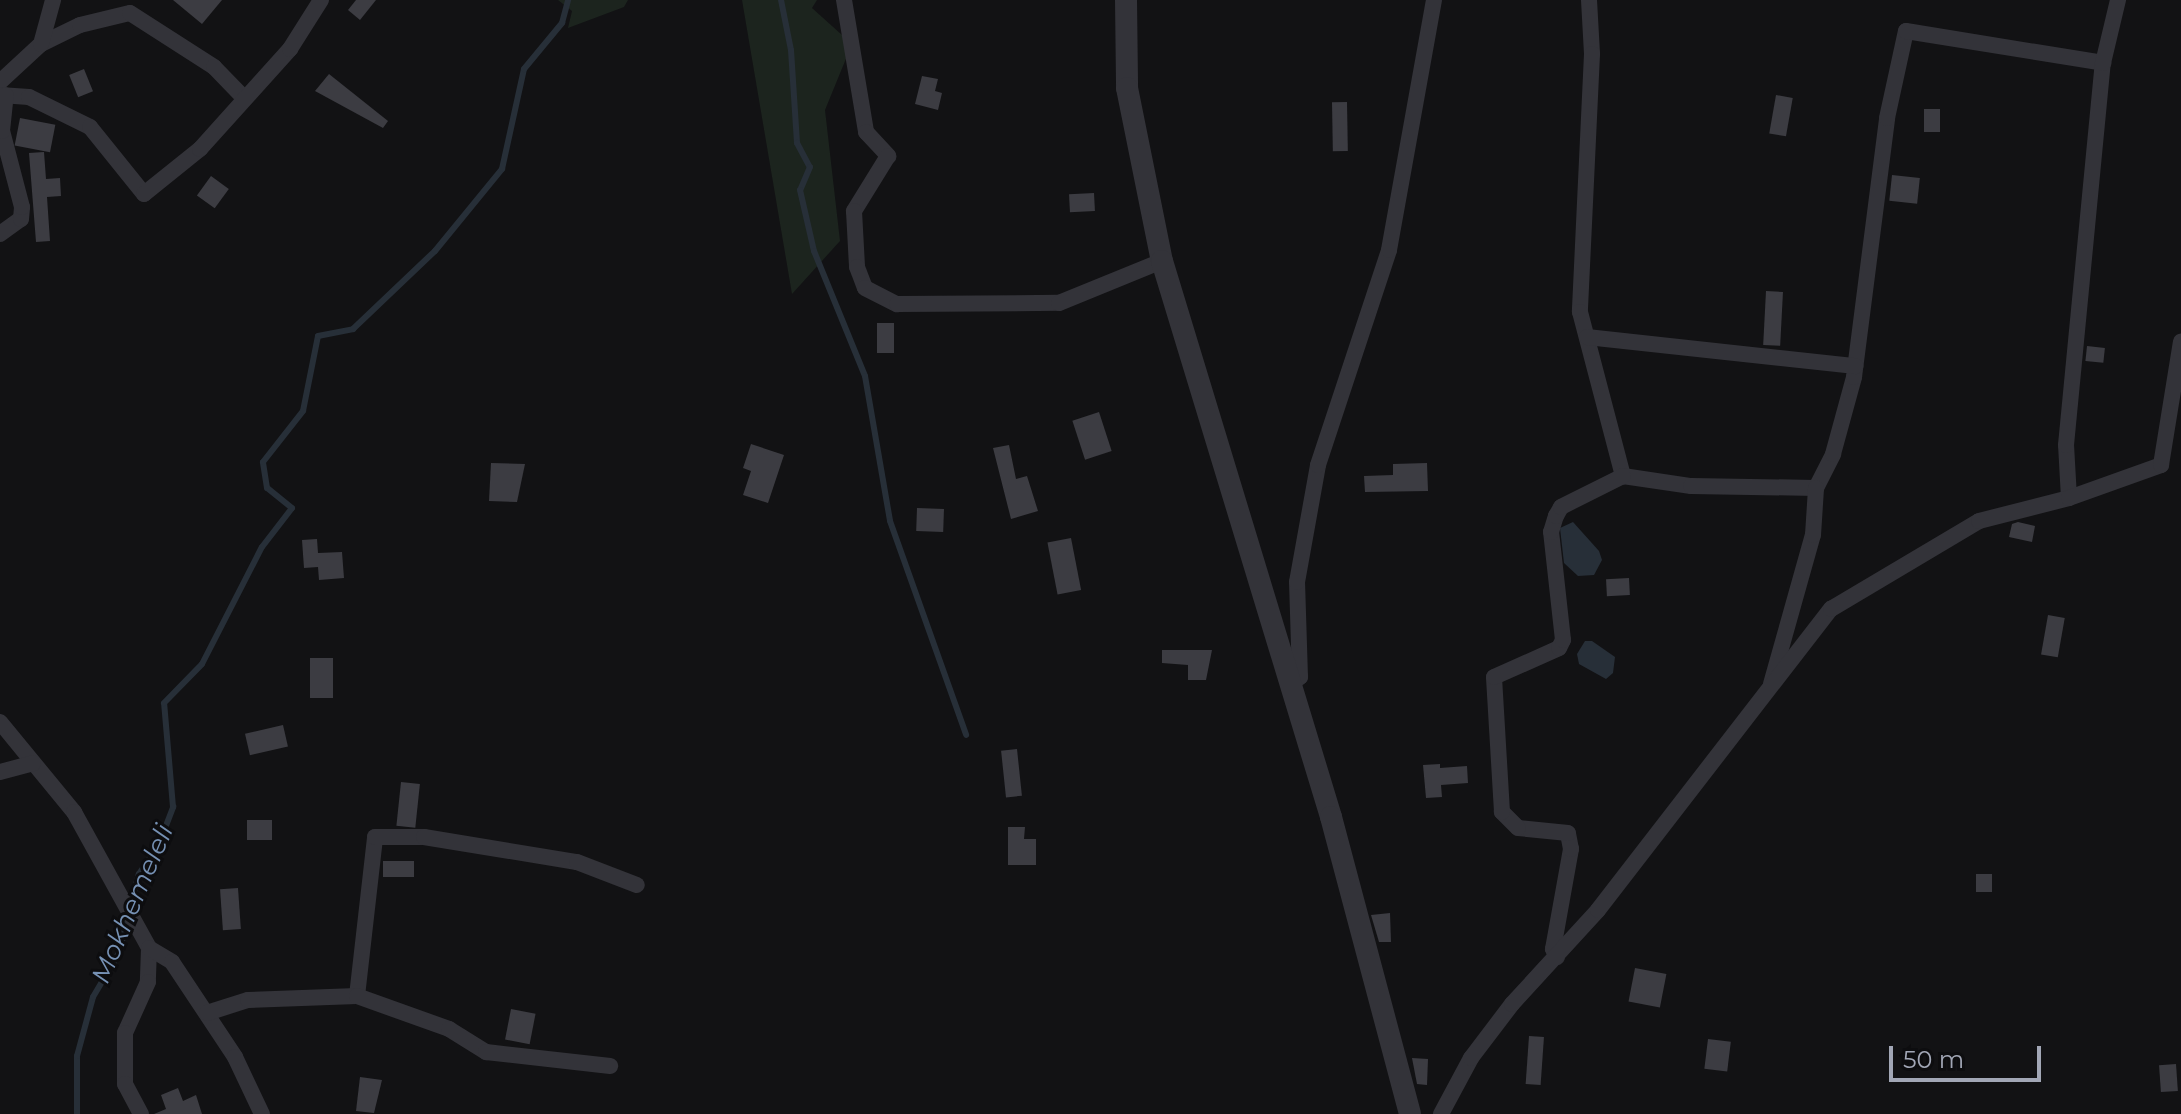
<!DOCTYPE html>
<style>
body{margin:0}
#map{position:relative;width:2181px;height:1114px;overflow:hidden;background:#121214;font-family:Montserrat,sans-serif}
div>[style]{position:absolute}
.green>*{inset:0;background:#1c241e}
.water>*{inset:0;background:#272f38}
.stream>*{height:6px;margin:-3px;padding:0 3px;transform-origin:3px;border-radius:3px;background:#272f38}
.building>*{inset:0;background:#3c3c42;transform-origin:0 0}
.minor>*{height:16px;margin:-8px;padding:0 8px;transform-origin:8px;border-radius:8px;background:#333339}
.tertiary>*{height:22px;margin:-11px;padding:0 11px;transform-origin:11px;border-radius:11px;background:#333339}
span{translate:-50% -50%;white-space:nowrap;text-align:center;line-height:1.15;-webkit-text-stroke:6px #0d0d0f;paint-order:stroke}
.water-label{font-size:26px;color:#7691b4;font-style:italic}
.scale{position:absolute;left:1889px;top:1046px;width:152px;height:36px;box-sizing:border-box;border:4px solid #a2a7b6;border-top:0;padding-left:10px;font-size:24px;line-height:28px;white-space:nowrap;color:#a2a7b6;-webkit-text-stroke:6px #0d0d0f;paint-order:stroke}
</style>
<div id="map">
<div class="green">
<div style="clip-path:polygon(558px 0,628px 0,624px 7px,568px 28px,572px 11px)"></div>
<div style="clip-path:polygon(742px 0,817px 0,812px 8px,852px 44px,825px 110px,840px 241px,792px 294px)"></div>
</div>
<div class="water">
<div style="clip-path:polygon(1573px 522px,1599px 551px,1602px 560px,1594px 575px,1578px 576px,1564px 563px,1560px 528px)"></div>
<div style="clip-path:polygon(1585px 641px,1592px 641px,1615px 657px,1613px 673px,1606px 679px,1579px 664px,1577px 654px)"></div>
</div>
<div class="stream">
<div style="left:781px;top:0;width:51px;rotate:78.7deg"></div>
<div style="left:791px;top:50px;width:93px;rotate:86.3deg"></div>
<div style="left:797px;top:143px;width:27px;rotate:62deg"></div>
<div style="left:810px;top:167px;width:25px;rotate:113deg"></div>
<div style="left:800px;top:190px;width:63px;rotate:77.1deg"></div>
<div style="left:814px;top:251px;width:135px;rotate:67.8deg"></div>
<div style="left:865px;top:376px;width:147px;rotate:80.2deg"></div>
<div style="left:890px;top:521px;width:227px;rotate:70.4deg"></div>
<div style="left:131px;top:905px;width:32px;rotate:-76deg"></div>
<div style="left:139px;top:874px;width:36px;rotate:-56deg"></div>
<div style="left:159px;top:844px;width:40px;rotate:-69deg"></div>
<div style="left:173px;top:807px;width:104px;rotate:-94.9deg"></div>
<div style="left:164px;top:703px;width:54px;rotate:-45.7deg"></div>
<div style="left:202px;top:664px;width:131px;rotate:-62.9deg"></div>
<div style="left:262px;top:547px;width:49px;rotate:-52.4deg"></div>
<div style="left:292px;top:508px;width:32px;rotate:-141deg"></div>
<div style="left:267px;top:488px;width:26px;rotate:-99deg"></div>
<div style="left:263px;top:462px;width:65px;rotate:-51.9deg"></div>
<div style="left:303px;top:411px;width:76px;rotate:-78.7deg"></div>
<div style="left:318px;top:336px;width:36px;rotate:-11deg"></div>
<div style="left:353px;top:329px;width:113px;rotate:-43.6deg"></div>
<div style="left:435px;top:251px;width:106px;rotate:-50.7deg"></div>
<div style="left:502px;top:169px;width:102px;rotate:-77.6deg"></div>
<div style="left:524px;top:69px;width:60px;rotate:-50.4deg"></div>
<div style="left:562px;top:23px;width:24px;rotate:-75deg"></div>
<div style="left:77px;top:1114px;width:58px;rotate:-90deg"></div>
<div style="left:77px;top:1056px;width:61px;rotate:-74.8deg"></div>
<div style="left:93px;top:997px;width:51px;rotate:-59.4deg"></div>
<div style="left:119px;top:953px;width:38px;rotate:-76deg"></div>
</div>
<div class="building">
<div style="clip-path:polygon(173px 0,222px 0,202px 24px)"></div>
<div style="clip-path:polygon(356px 0,376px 0,360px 20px,348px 10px)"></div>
<div style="left:84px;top:69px;width:24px;height:16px;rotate:68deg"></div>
<div style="clip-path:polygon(329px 74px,388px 121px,383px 128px,315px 91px)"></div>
<div style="clip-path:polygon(922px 76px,938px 79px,935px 91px,942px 93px,938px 110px,915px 104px)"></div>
<div style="left:1776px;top:95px;width:17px;height:39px;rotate:10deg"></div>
<div style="left:1347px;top:102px;width:49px;height:15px;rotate:89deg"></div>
<div style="left:1924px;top:109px;width:16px;height:23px"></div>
<div style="left:20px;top:118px;width:36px;height:28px;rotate:11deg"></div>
<div style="clip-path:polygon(44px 152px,46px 179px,60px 178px,61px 196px,47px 197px,50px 241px,36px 242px,29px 153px)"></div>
<div style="left:1892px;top:175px;width:28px;height:26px;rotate:6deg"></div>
<div style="left:211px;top:176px;width:22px;height:24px;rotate:36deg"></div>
<div style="left:1094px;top:193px;width:18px;height:25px;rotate:87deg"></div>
<div style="left:1766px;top:291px;width:17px;height:54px;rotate:3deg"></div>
<div style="left:877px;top:323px;width:17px;height:30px"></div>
<div style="left:2087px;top:346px;width:18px;height:15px;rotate:6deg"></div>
<div style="left:1099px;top:412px;width:41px;height:28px;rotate:72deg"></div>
<div style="clip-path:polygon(751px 444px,784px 455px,768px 503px,743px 495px,751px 471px,743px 468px)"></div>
<div style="clip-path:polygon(1009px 445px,1016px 479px,1027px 476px,1038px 511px,1011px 519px,993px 448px)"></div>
<div style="clip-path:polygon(491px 463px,525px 464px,517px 502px,489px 501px)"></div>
<div style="clip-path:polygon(1427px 463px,1428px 491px,1365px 492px,1364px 476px,1393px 475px,1393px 464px)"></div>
<div style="left:917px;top:508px;width:27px;height:23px;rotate:2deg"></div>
<div style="clip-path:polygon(2018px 522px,2035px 526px,2032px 542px,2009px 537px,2012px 524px)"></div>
<div style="left:1071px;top:538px;width:53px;height:24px;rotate:79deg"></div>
<div style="clip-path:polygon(317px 539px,318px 553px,342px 552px,344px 578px,319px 580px,318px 567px,304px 568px,302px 540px)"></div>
<div style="left:1629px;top:578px;width:17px;height:23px;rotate:87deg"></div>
<div style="left:2048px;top:615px;width:17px;height:40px;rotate:10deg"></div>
<div style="clip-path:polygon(1162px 650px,1212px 650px,1206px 680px,1188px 680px,1188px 665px,1162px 663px)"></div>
<div style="left:310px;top:658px;width:23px;height:40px"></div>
<div style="left:283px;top:725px;width:22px;height:39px;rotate:77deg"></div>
<div style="left:1017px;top:749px;width:47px;height:16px;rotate:84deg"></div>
<div style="clip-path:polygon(1440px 764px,1440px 768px,1467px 766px,1468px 783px,1441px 785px,1442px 797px,1426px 798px,1423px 765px)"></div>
<div style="left:401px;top:782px;width:19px;height:44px;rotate:6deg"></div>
<div style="left:247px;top:820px;width:25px;height:20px"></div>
<div style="clip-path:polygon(1008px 827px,1025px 827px,1024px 839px,1036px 839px,1036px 865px,1008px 865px)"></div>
<div style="left:383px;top:861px;width:31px;height:16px"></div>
<div style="left:1992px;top:874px;width:18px;height:16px;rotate:90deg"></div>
<div style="left:238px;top:888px;width:41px;height:18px;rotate:86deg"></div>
<div style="clip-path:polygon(1390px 913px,1391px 942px,1379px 942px,1371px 915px)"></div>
<div style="left:1635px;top:968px;width:32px;height:34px;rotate:11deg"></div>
<div style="left:511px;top:1009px;width:25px;height:31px;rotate:11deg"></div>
<div style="left:1529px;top:1036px;width:15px;height:48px;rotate:4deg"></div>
<div style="left:1708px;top:1039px;width:23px;height:30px;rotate:7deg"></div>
<div style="clip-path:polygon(1412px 1058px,1428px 1059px,1427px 1085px,1417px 1084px)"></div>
<div style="left:2176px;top:1064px;width:27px;height:17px;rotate:86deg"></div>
<div style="clip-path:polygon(360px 1077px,382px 1080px,374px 1113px,356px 1111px)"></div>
<div style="clip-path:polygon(178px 1088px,183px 1101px,196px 1095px,202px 1114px,154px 1114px,166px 1109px,161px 1095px)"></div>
</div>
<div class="minor">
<div style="left:844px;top:0;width:134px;rotate:80.5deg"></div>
<div style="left:866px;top:132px;width:33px;rotate:47deg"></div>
<div style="left:888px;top:156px;width:65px;rotate:121.7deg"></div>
<div style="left:854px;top:211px;width:56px;rotate:86.9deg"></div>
<div style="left:857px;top:267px;width:22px;rotate:69deg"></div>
<div style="left:865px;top:288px;width:36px;rotate:27deg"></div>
<div style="left:897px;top:304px;width:162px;rotate:-0.4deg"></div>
<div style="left:1059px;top:303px;width:111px;rotate:-22.2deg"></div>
<div style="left:1589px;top:0;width:54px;rotate:86.8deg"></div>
<div style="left:1592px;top:54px;width:258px;rotate:92.7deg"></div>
<div style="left:1580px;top:312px;width:170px;rotate:75.3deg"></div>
<div style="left:1623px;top:476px;width:69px;rotate:8.4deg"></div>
<div style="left:1691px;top:486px;width:125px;rotate:0.9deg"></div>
<div style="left:1816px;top:488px;width:38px;rotate:-63deg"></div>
<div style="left:1833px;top:454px;width:80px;rotate:-74.7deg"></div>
<div style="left:1854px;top:377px;width:261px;rotate:-82.7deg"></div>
<div style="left:1887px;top:118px;width:89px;rotate:-77.7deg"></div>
<div style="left:1906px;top:31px;width:200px;rotate:9.2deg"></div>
<div style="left:41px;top:44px;width:43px;rotate:-26deg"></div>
<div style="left:80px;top:25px;width:51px;rotate:-13.5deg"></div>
<div style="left:130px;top:13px;width:100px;rotate:32.7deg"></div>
<div style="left:214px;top:67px;width:43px;rotate:45.9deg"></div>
<div style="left:0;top:82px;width:56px;rotate:-42.8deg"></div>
<div style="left:41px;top:44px;width:46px;rotate:-74.7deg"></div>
<div style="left:0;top:95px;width:29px;rotate:4deg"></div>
<div style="left:29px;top:97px;width:68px;rotate:26.2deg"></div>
<div style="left:90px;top:127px;width:86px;rotate:51.1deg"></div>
<div style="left:144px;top:194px;width:72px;rotate:-38.8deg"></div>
<div style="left:200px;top:149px;width:135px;rotate:-48deg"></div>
<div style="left:290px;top:49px;width:58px;rotate:-57.7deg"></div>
<div style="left:0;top:234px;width:26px;rotate:-36deg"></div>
<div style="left:21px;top:219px;width:12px;rotate:-85deg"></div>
<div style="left:22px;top:207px;width:79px;rotate:-104.7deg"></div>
<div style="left:2px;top:131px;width:36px;rotate:-84deg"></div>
<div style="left:1587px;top:337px;width:270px;rotate:6.2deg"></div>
<div style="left:2069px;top:498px;width:53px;rotate:-93.2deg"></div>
<div style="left:2066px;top:445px;width:384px;rotate:-84.5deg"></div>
<div style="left:2103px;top:63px;width:65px;rotate:-76.6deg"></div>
<div style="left:1771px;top:684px;width:155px;rotate:-74.3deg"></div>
<div style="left:1813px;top:535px;width:47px;rotate:-86.3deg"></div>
<div style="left:1290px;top:685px;width:13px;rotate:-39deg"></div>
<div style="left:1300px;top:677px;width:95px;rotate:-91.8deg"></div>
<div style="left:1297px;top:582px;width:119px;rotate:-79.8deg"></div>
<div style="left:1318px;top:465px;width:226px;rotate:-71.7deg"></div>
<div style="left:1389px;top:250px;width:254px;rotate:-79.8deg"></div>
<div style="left:0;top:722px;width:117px;rotate:50.6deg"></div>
<div style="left:74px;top:812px;width:155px;rotate:61.1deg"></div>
<div style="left:149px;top:948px;width:34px;rotate:92deg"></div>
<div style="left:148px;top:982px;width:56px;rotate:114.3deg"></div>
<div style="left:125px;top:1033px;width:51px;rotate:90deg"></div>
<div style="left:125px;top:1084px;width:34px;rotate:62deg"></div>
<div style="left:0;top:772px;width:34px;rotate:-15deg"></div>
<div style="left:149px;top:948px;width:27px;rotate:31deg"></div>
<div style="left:172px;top:962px;width:114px;rotate:56.4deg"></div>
<div style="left:235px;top:1057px;width:63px;rotate:64.7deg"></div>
<div style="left:1557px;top:957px;width:9px;rotate:-117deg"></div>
<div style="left:1553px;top:949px;width:102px;rotate:-79.8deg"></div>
<div style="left:1571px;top:849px;width:16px;rotate:-101deg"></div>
<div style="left:1568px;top:833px;width:50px;rotate:-174.3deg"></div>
<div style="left:1518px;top:828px;width:23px;rotate:-135deg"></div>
<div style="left:1502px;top:812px;width:135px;rotate:-93.4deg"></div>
<div style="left:1494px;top:677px;width:71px;rotate:-24deg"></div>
<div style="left:1559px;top:648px;width:9px;rotate:-63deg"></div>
<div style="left:1563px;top:640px;width:109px;rotate:-96.3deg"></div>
<div style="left:1551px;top:532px;width:17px;rotate:-73deg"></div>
<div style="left:1556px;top:516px;width:10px;rotate:-61deg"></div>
<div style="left:1561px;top:507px;width:69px;rotate:-26.6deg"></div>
<div style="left:357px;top:996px;width:160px;rotate:-83.5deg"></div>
<div style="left:375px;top:837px;width:49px"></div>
<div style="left:424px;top:837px;width:155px;rotate:9.3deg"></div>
<div style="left:577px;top:862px;width:64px;rotate:21deg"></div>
<div style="left:207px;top:1013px;width:43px;rotate:-17.6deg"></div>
<div style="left:248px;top:1000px;width:109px;rotate:-2.1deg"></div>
<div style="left:357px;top:996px;width:98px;rotate:19.7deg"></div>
<div style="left:449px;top:1029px;width:44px;rotate:31.9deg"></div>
<div style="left:486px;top:1052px;width:125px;rotate:6.4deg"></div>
<div style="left:1441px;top:1114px;width:64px;rotate:-61.8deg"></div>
<div style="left:1471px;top:1058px;width:68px;rotate:-52.8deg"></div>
<div style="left:1512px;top:1004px;width:127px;rotate:-47.5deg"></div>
<div style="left:1598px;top:910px;width:381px;rotate:-52.3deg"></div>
<div style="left:1831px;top:609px;width:172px;rotate:-30.7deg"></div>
<div style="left:1979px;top:521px;width:93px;rotate:-14.3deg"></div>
<div style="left:2069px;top:498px;width:98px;rotate:-19.7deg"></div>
<div style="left:2161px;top:465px;width:125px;rotate:-80.8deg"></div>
</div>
<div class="tertiary">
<div style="left:1126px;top:0;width:88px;rotate:89.3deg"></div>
<div style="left:1127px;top:88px;width:177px;rotate:78.6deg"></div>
<div style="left:1162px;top:261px;width:581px;rotate:73.09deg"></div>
<div style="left:1331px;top:817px;width:307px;rotate:75.1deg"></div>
</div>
<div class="water-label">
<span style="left:133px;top:904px;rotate:-67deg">Mokhemeleli</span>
</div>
<div class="scale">50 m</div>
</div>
